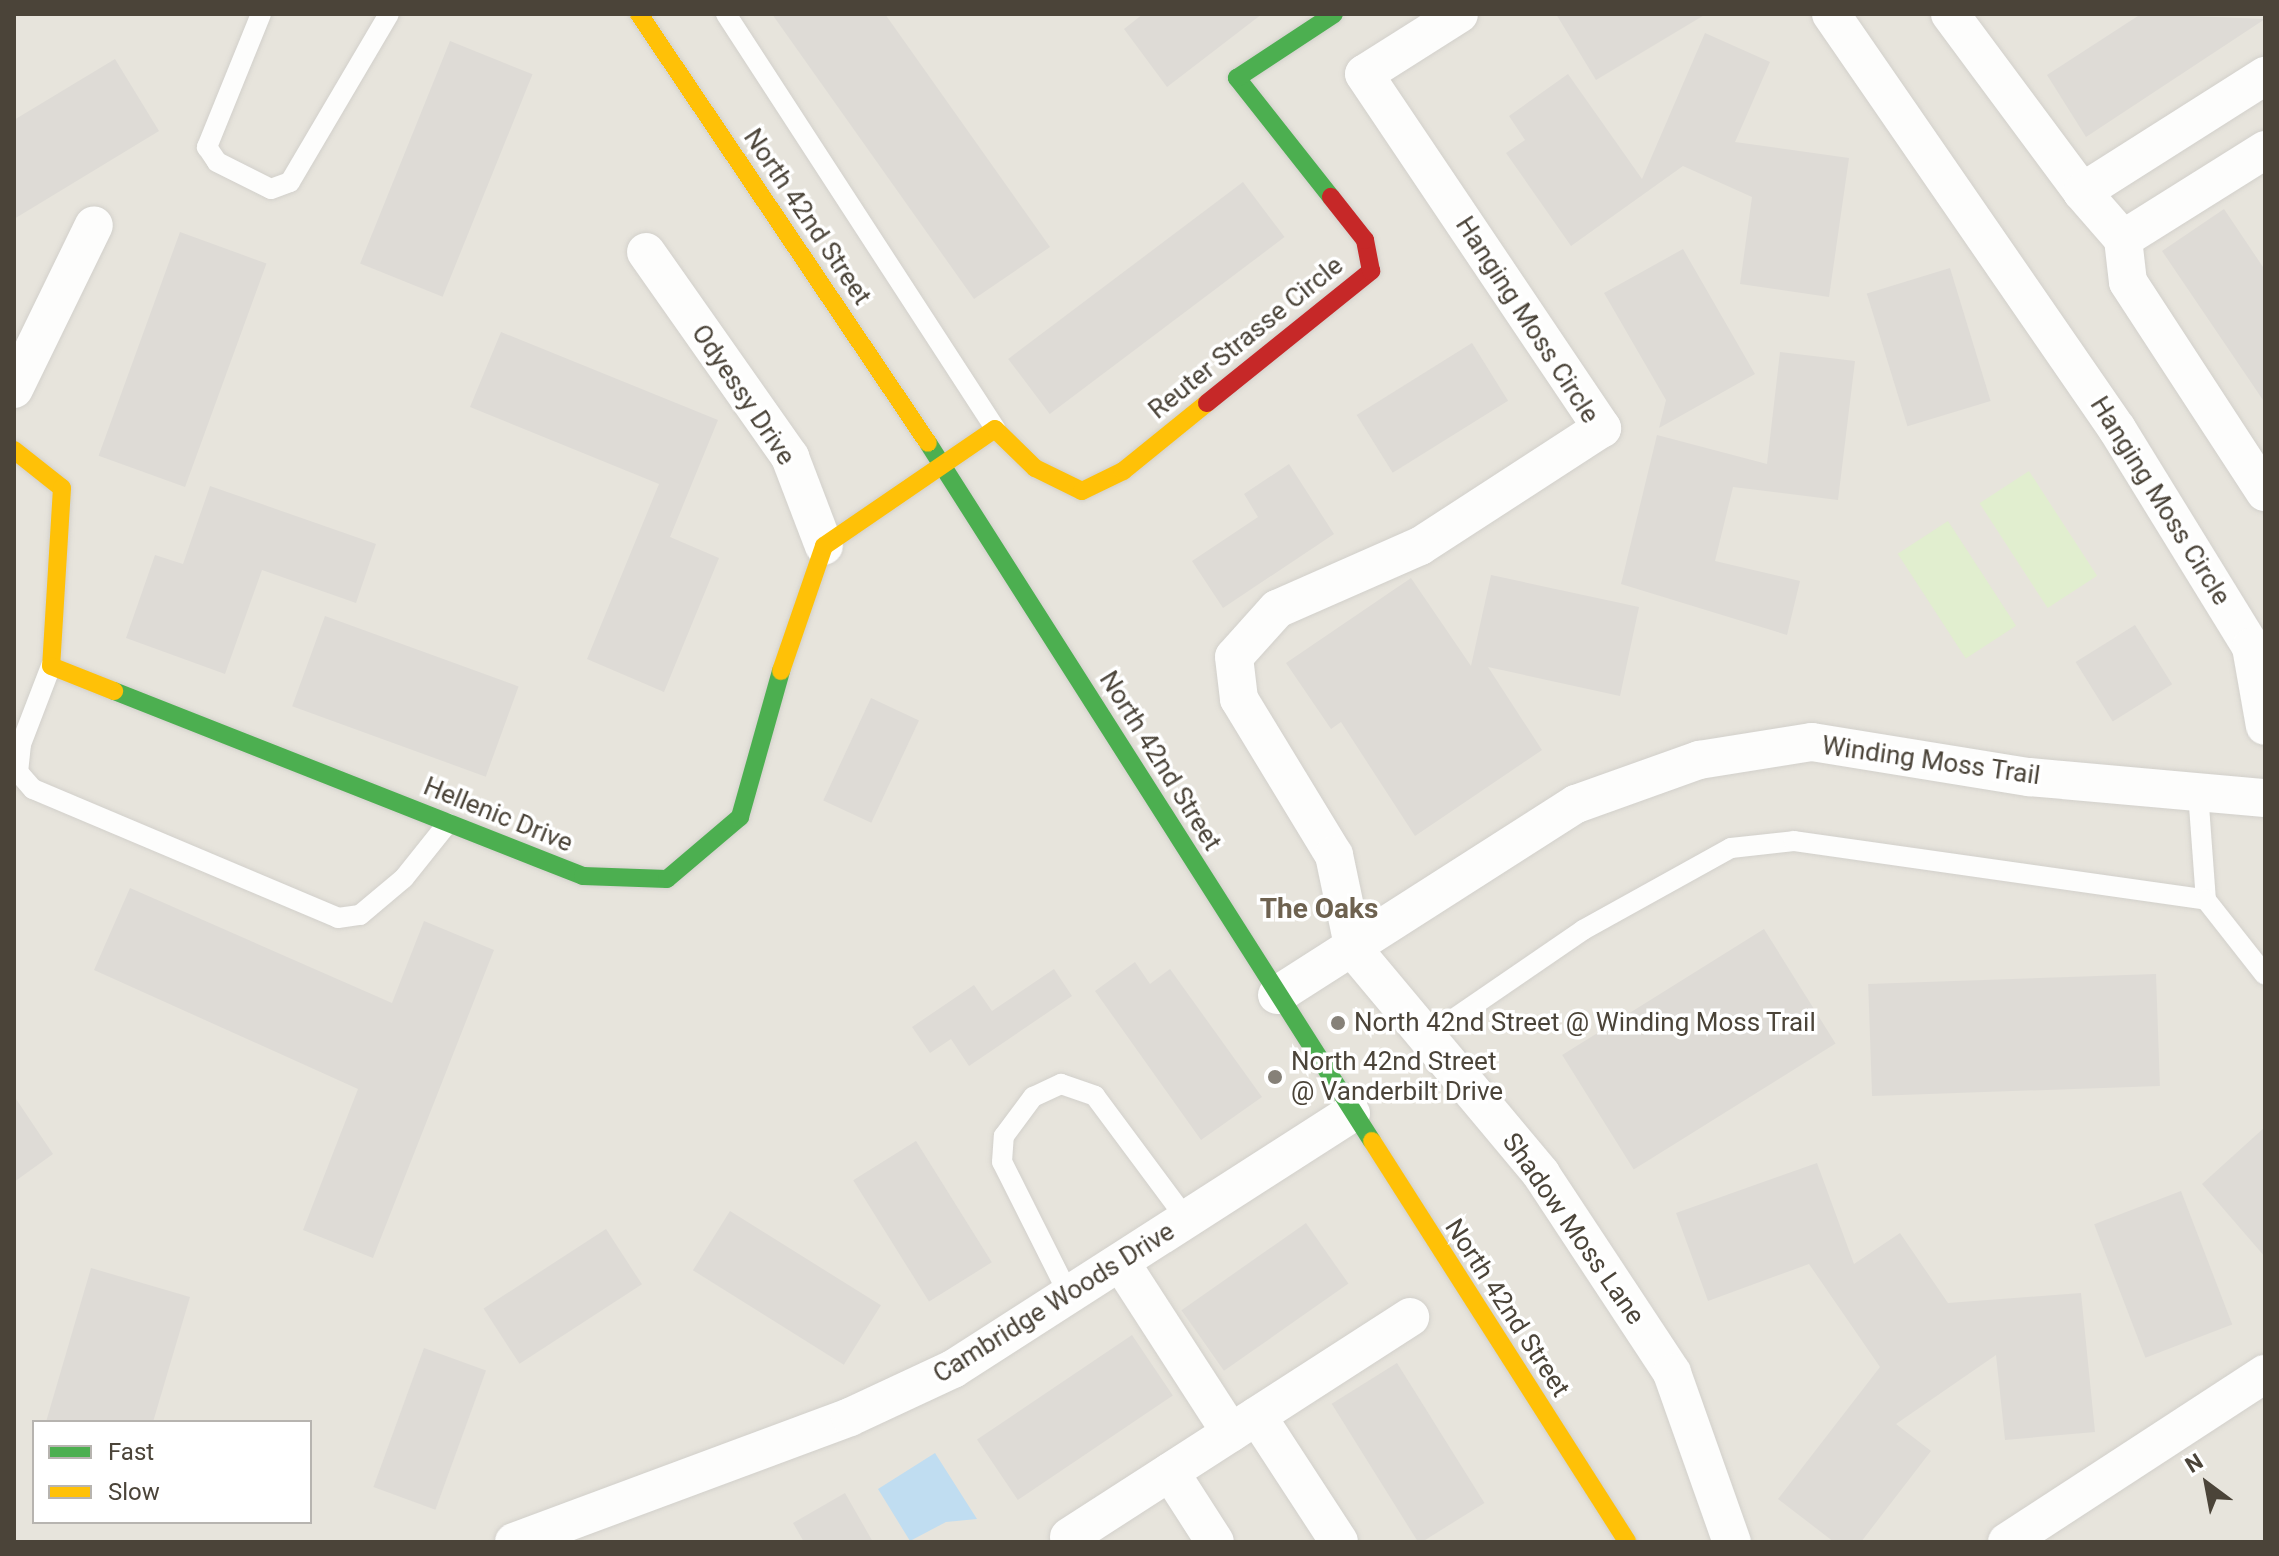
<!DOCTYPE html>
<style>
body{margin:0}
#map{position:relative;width:2279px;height:1556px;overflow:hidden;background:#f4f2ee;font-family:Roboto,sans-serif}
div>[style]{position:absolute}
.residential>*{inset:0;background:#e7e4dc}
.green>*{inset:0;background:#e1eecf;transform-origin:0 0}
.water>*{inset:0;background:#c0ddf1}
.building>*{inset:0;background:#dedbd6;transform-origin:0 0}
.roads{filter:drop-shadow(0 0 2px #d2d0cb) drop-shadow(0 0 2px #d2d0cb)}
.lane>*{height:20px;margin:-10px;padding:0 10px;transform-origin:10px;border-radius:10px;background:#fdfdfc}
.street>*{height:38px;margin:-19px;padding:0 19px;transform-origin:19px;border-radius:19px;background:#fdfdfc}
.fast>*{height:18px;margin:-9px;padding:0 9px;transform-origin:9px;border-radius:9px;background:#4caf50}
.slow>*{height:18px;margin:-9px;padding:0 9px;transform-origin:9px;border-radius:9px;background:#ffc107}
.jam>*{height:18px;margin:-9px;padding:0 9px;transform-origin:9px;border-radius:9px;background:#c62828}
.dots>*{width:22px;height:22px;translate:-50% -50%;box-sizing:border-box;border:4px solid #fff;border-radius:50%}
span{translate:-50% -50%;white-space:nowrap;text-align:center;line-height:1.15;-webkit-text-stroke:7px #fff;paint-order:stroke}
.street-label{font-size:26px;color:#4b4439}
.poi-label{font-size:26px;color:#4b4439}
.left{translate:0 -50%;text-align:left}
.neighbourhood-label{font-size:28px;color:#6e6250;font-weight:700}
.frame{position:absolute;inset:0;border:16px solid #4b4439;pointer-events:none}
.legend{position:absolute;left:32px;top:1420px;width:280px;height:104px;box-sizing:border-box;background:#fff;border:2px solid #b7b4b0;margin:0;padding:10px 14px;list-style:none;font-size:24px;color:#4b4439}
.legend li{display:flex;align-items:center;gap:16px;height:40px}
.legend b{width:40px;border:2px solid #b7b4b0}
.north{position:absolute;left:2167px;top:1444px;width:80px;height:80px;-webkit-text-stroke:6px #fff;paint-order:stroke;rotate:328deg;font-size:22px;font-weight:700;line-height:32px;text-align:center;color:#4b4439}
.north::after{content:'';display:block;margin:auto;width:28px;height:36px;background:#4b4439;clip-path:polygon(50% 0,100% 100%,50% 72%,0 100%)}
</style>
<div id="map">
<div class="residential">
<div style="clip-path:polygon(evenodd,14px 14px,2265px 14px,2265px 1542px,14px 1542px,14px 14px,34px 1422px,310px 1422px,310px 1522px,34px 1522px,34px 1422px)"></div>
</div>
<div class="green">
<div style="left:2029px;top:471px;width:125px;height:59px;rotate:57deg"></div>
<div style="left:1948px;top:521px;width:125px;height:60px;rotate:57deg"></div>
</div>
<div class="water">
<div style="clip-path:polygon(935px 1453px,977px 1519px,946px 1522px,910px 1541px,878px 1489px)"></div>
</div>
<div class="building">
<div style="clip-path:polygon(772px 14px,885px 14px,1050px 247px,974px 299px)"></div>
<div style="clip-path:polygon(1143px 14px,1262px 14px,1167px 87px,1124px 29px)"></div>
<div style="clip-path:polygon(1556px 14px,1706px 14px,1596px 80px)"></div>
<div style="clip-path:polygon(2141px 14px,2265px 19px,2086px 137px,2047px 75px)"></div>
<div style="clip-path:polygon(1705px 33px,1770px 62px,1735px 142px,1849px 158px,1829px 297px,1740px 284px,1752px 197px,1683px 166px,1571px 246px,1506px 153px,1525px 140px,1509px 116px,1568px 74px,1642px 179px)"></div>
<div style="left:450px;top:41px;width:89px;height:240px;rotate:22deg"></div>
<div style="clip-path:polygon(115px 59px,159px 131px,14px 219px,14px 120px)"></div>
<div style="left:1243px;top:182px;width:69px;height:294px;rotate:53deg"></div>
<div style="clip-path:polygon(2224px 209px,2265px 270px,2265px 403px,2162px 251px)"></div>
<div style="left:180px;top:232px;width:92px;height:238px;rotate:20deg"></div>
<div style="clip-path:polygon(1683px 249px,1755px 374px,1659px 428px,1666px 400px,1604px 293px)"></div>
<div style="left:1950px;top:268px;width:139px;height:87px;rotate:73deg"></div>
<div style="clip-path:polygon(501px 332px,718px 420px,670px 537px,719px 558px,664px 692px,587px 659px,659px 484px,470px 407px)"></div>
<div style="left:1472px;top:343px;width:68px;height:136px;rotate:58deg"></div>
<div style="clip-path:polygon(1780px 352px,1855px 361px,1838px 500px,1733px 487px,1715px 561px,1800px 581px,1787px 635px,1621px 584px,1657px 435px,1767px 464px)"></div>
<div style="clip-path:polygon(1289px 464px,1334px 534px,1223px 608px,1192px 561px,1258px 517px,1244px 494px)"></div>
<div style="clip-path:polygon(210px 486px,376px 544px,356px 603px,262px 570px,225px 674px,126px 638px,155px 555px,183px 564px)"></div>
<div style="clip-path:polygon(1491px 575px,1639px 607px,1620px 696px,1488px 667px,1542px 750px,1415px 836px,1341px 722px,1331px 729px,1286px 663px,1411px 578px,1471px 666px)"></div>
<div style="left:325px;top:616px;width:206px;height:96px;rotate:20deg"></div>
<div style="left:2135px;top:625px;width:70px;height:70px;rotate:58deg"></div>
<div style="left:871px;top:698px;width:53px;height:113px;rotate:25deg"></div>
<div style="clip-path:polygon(130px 888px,392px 1003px,424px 921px,494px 950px,373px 1258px,303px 1230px,358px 1089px,94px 970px)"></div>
<div style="left:1764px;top:929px;width:135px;height:238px;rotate:58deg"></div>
<div style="clip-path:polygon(1135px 962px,1150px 984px,1170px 969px,1262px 1097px,1201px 1140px,1095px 991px)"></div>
<div style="clip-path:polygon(1054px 969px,1072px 996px,969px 1066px,951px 1039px,930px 1053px,912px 1027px,974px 985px,992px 1011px)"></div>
<div style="left:2156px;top:974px;width:112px;height:288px;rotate:88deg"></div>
<div style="clip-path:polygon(14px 1096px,53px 1154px,14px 1182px)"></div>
<div style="clip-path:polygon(2265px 1127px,2265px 1257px,2202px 1184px)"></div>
<div style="left:916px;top:1141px;width:143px;height:74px;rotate:58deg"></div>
<div style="clip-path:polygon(1817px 1163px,1854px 1264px,1900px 1233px,1948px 1303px,2081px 1293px,2095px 1432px,2005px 1440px,1996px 1355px,1896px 1424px,1931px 1451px,1861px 1542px,1834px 1542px,1778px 1499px,1880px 1367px,1809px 1264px,1708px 1301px,1676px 1213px)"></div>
<div style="left:2181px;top:1191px;width:143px;height:93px;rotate:69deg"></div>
<div style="left:730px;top:1211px;width:178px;height:70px;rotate:32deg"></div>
<div style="left:1306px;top:1223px;width:74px;height:152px;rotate:55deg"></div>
<div style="left:606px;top:1229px;width:66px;height:146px;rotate:57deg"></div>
<div style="clip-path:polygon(91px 1268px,190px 1297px,153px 1422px,46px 1422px)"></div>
<div style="left:1132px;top:1335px;width:73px;height:187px;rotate:56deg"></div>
<div style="left:424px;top:1348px;width:66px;height:148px;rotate:20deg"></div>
<div style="left:1397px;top:1363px;width:165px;height:77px;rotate:58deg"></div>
<div style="clip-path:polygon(845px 1493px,873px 1542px,804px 1542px,793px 1523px)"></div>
</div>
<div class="roads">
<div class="lane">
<div style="left:261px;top:14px;width:144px;rotate:112.1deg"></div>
<div style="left:207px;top:147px;width:18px;rotate:56deg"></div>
<div style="left:217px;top:162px;width:60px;rotate:26.6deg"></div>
<div style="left:271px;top:189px;width:20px;rotate:-20deg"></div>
<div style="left:290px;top:182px;width:195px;rotate:-59.5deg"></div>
<div style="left:726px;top:14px;width:495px;rotate:57deg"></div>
<div style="left:51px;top:666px;width:84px;rotate:111deg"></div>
<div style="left:21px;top:744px;width:28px;rotate:96deg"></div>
<div style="left:18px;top:772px;width:23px;rotate:49deg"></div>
<div style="left:33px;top:789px;width:331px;rotate:22.9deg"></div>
<div style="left:338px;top:918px;width:22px;rotate:-8deg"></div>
<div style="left:360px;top:915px;width:57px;rotate:-40.1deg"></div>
<div style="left:404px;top:878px;width:70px;rotate:-51.3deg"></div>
<div style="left:2198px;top:792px;width:108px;rotate:85.8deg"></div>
<div style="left:1427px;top:1037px;width:189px;rotate:-34.4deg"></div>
<div style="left:1583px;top:930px;width:169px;rotate:-29deg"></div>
<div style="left:1731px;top:848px;width:63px;rotate:-6.3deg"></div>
<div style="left:1794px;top:841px;width:416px;rotate:8.1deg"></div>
<div style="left:2206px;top:900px;width:95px;rotate:51.8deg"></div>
<div style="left:1070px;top:1297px;width:151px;rotate:-116.7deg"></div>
<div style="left:1002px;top:1162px;width:26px;rotate:-86deg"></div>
<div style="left:1004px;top:1136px;width:49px;rotate:-53.4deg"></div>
<div style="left:1033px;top:1097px;width:31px;rotate:-25deg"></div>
<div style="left:1061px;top:1084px;width:36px;rotate:19deg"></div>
<div style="left:1095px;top:1096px;width:154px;rotate:53.4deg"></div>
</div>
<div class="street">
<div style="left:1459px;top:14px;width:112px;rotate:147.7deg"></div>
<div style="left:1364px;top:74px;width:427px;rotate:56.1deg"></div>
<div style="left:1602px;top:428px;width:217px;rotate:147deg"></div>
<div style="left:1420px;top:546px;width:156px;rotate:156.2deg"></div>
<div style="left:1277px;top:609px;width:64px;rotate:131.9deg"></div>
<div style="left:1234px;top:657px;width:42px;rotate:83.2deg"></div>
<div style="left:1239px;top:699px;width:183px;rotate:58.7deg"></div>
<div style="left:1334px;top:855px;width:97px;rotate:78.1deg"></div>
<div style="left:1354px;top:950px;width:292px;rotate:50.1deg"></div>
<div style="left:1541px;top:1174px;width:238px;rotate:56.6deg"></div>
<div style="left:1672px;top:1373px;width:179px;rotate:70.5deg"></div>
<div style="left:1831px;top:14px;width:504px;rotate:55.43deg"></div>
<div style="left:2117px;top:429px;width:256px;rotate:58.4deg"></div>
<div style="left:2251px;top:647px;width:80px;rotate:80deg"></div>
<div style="left:1950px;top:14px;width:222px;rotate:53.4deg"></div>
<div style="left:2082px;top:192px;width:217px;rotate:-32.4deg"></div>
<div style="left:2265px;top:150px;width:168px;rotate:147.9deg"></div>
<div style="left:2123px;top:239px;width:43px;rotate:83.4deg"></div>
<div style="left:2128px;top:282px;width:251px;rotate:56.9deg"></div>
<div style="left:2082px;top:192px;width:62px;rotate:48.9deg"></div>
<div style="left:646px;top:252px;width:251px;rotate:54.9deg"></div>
<div style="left:790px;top:457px;width:95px;rotate:69.1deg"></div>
<div style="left:14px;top:389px;width:182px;rotate:-64deg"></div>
<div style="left:1277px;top:995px;width:355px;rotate:-32.6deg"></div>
<div style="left:1576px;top:804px;width:131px;rotate:-19.7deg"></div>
<div style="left:1699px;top:760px;width:114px;rotate:-9.1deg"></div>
<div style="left:1812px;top:742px;width:220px;rotate:9.2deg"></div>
<div style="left:2029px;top:777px;width:237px;rotate:5.1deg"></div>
<div style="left:1121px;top:1263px;width:202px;rotate:57.1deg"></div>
<div style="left:1257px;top:1416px;width:150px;rotate:56.9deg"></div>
<div style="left:1170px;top:1472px;width:83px;rotate:57.3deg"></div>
<div style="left:1069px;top:1537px;width:406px;rotate:-32.8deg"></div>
<div style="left:514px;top:1542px;width:358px;rotate:-20.4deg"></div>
<div style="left:850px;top:1417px;width:114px;rotate:-25deg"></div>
<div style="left:953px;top:1369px;width:473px;rotate:-32.7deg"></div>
<div style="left:2007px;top:1542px;width:308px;rotate:-33.1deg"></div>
</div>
<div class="fast">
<div style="left:1331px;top:197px;width:152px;rotate:-128.3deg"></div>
<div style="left:1237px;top:78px;width:116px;rotate:-33.4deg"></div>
<div style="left:928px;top:443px;width:827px;rotate:57.54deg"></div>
<div style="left:114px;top:691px;width:504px;rotate:21.53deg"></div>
<div style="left:583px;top:876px;width:84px;rotate:2deg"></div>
<div style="left:667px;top:879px;width:96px;rotate:-40.3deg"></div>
<div style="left:740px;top:817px;width:152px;rotate:-74.3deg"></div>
</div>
<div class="slow">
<div style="left:639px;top:14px;width:517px;rotate:56.03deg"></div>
<div style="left:14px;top:450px;width:61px;rotate:38.4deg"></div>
<div style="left:62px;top:488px;width:178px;rotate:93.5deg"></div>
<div style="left:51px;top:666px;width:68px;rotate:21.6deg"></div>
<div style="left:781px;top:671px;width:132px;rotate:-71deg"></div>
<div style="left:824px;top:546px;width:207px;rotate:-34.4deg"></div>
<div style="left:995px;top:429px;width:56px;rotate:44.3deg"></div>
<div style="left:1035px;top:468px;width:52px;rotate:26.1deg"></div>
<div style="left:1082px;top:491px;width:46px;rotate:-26deg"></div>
<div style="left:1123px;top:471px;width:108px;rotate:-39deg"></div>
<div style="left:1372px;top:1141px;width:475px;rotate:57.5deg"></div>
</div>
<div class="jam">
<div style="left:1207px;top:403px;width:211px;rotate:-38.8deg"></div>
<div style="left:1371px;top:271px;width:32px;rotate:-101deg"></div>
<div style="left:1365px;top:240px;width:55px;rotate:-128.3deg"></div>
</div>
</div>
<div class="dots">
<div style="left:1338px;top:1023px;background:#868178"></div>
<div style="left:1275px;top:1077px;background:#868178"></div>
</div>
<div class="street-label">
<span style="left:807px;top:217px;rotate:56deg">North 42nd Street</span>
<span style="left:1527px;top:320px;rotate:57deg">Hanging Moss Circle</span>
<span style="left:1246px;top:338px;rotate:-39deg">Reuter Strasse Circle</span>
<span style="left:743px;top:395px;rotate:56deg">Odyessy Drive</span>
<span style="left:2160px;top:501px;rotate:58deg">Hanging Moss Circle</span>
<span style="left:1160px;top:761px;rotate:58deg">North 42nd Street</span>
<span style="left:1931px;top:761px;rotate:8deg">Winding Moss Trail</span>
<span style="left:498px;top:815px;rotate:22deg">Hellenic Drive</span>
<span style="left:1573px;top:1229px;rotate:55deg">Shadow Moss Lane</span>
<span style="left:1054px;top:1303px;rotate:-32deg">Cambridge Woods Drive</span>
<span style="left:1507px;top:1308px;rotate:57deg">North 42nd Street</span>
</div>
<div class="poi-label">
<span class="left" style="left:1354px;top:1023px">North 42nd Street @ Winding Moss Trail</span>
<span class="left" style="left:1291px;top:1077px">North 42nd Street<br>@ Vanderbilt Drive</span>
</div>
<div class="neighbourhood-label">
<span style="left:1319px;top:909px">The Oaks</span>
</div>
<div class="frame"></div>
<ul class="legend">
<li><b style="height:10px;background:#4caf50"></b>Fast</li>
<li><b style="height:10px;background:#ffc107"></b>Slow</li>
</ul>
<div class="north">N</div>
</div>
